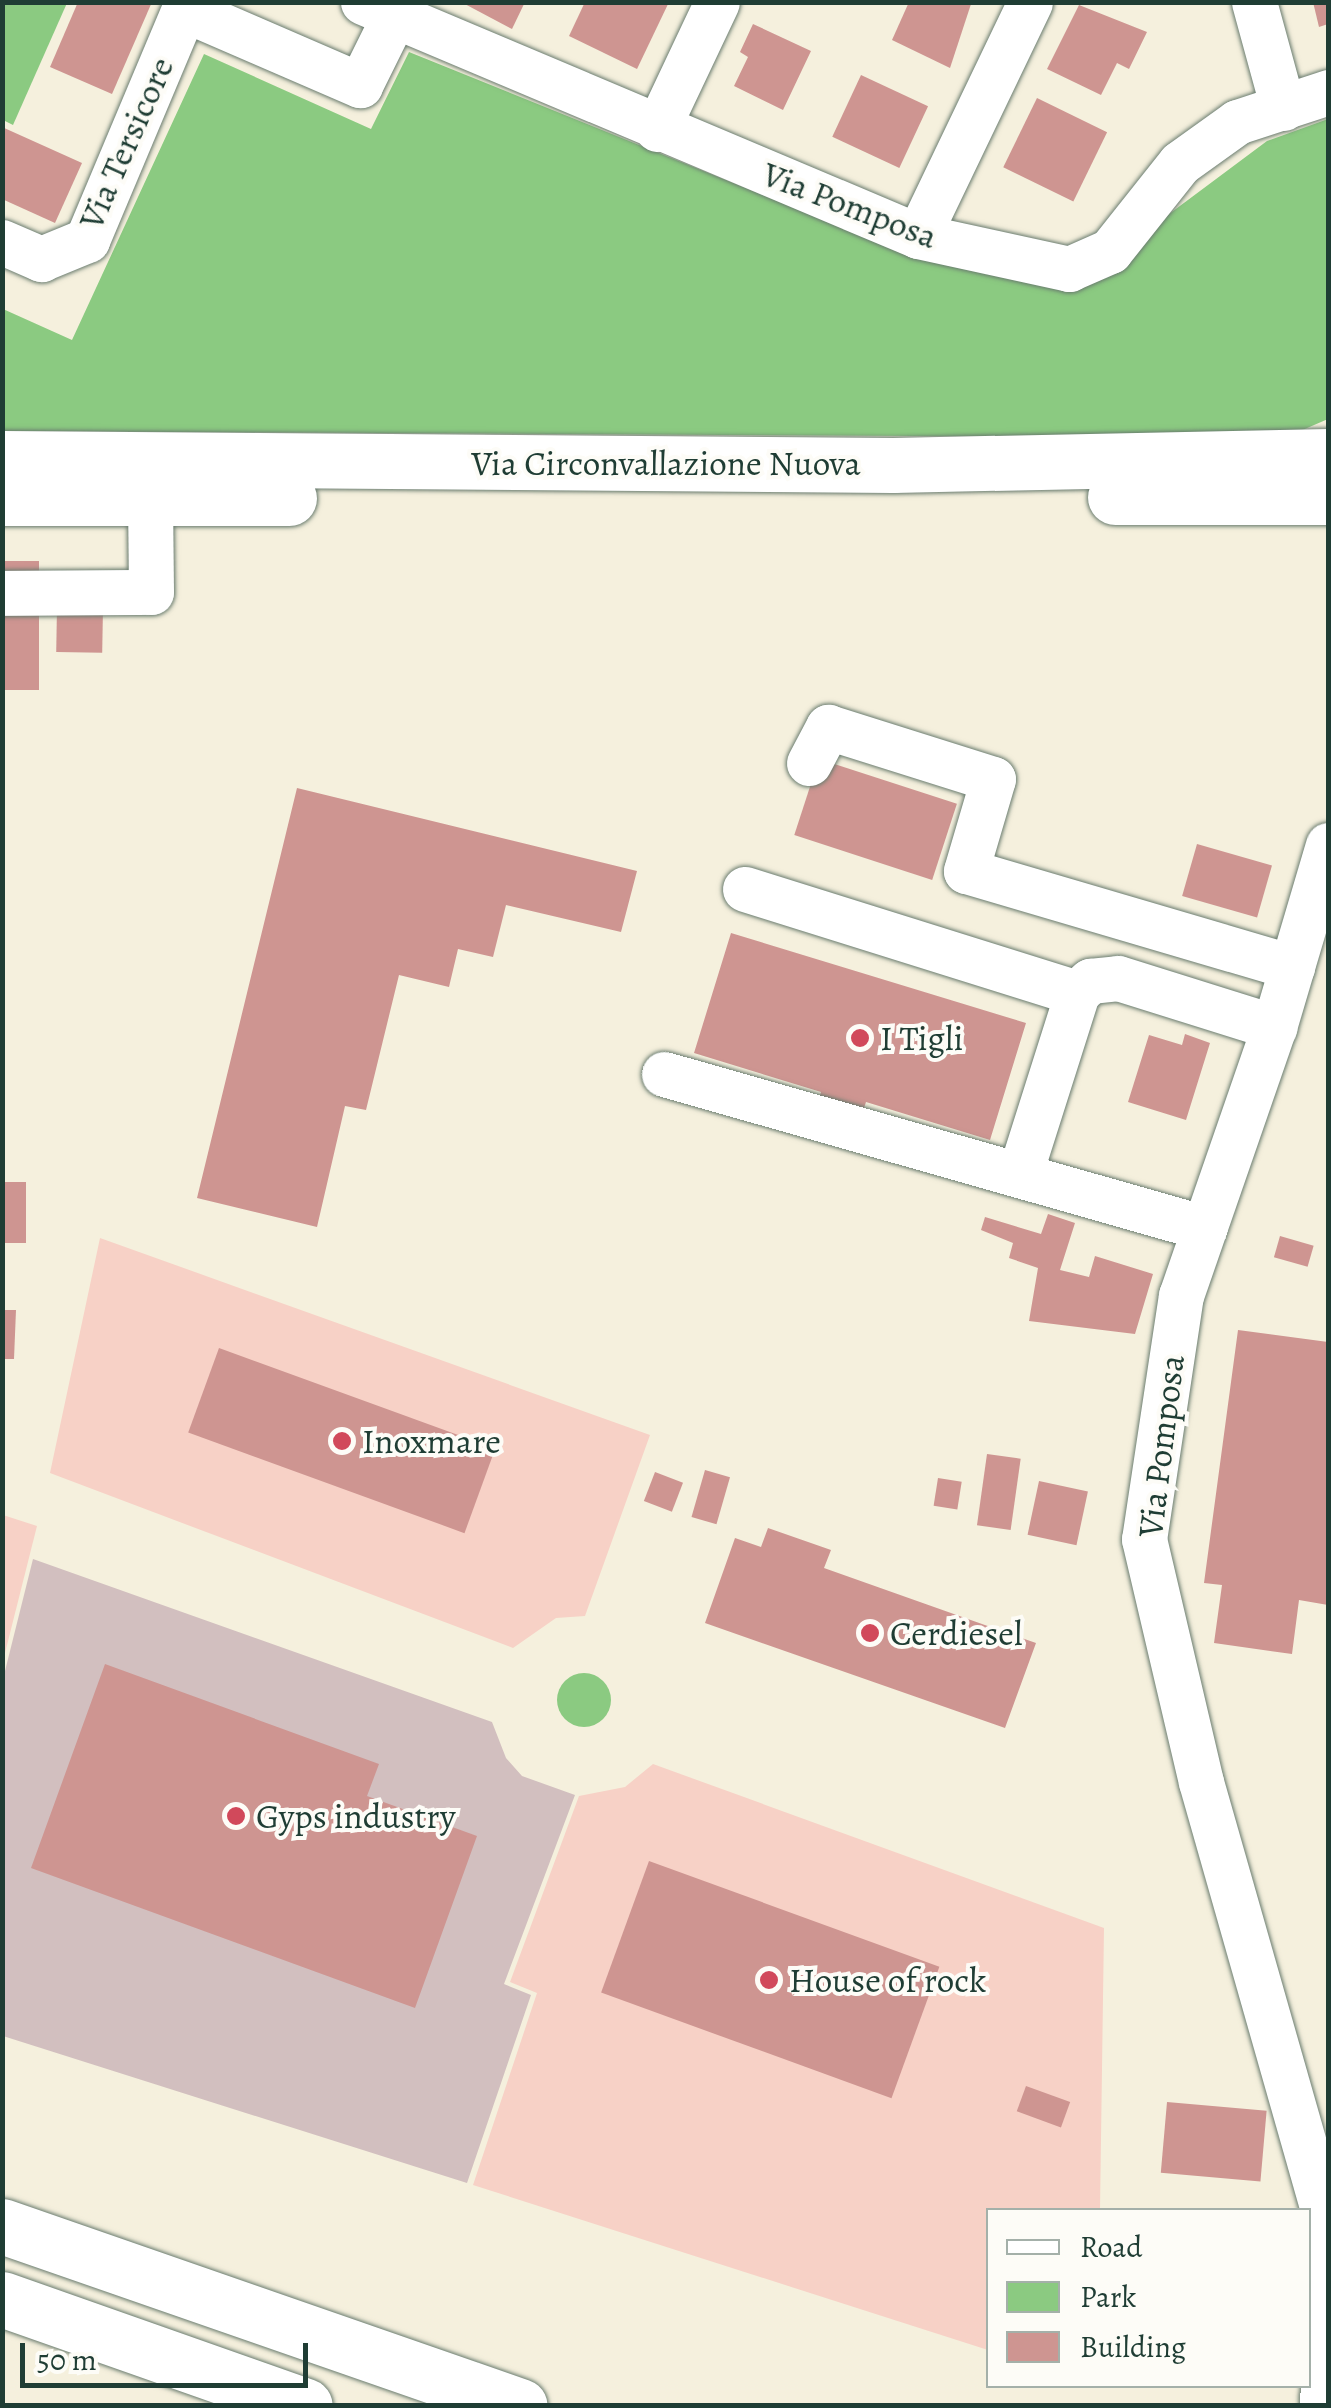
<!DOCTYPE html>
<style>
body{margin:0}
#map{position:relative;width:1331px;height:2408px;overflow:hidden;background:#f5f0dd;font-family:Alegreya,serif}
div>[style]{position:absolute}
.built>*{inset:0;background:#f7d1c6}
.industrial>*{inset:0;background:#d2bfbf}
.green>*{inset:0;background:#8bca81}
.round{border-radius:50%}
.building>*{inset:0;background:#ce9591;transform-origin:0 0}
.roads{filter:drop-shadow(0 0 2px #6a7c6f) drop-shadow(0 0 2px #6a7c6f)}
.minor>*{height:45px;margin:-22.5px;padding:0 22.5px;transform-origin:22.5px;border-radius:22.5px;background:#fff}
.major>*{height:55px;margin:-27.5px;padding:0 27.5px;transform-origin:27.5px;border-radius:27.5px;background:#fff}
.highway>*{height:55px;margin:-27.5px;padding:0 27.5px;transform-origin:27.5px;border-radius:27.5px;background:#fff}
.dots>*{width:28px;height:28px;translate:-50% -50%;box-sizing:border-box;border:5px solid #fdfcf7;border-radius:50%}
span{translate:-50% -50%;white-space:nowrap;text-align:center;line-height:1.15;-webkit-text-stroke:8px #fdfcf7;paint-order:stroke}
.street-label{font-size:35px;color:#1f3d34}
.poi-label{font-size:35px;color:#1f3d34}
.left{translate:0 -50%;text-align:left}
.frame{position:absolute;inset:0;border:5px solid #1f3d34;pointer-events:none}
.legend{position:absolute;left:986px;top:2208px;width:325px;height:180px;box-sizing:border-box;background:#fdfcf7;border:2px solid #a4b0a9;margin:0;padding:12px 18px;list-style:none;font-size:30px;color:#1f3d34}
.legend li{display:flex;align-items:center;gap:20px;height:50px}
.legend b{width:50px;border:2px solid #a4b0a9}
.scale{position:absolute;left:20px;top:2343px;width:288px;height:45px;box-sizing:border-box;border:5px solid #1f3d34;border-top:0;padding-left:12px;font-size:30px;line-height:35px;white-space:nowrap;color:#1f3d34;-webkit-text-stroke:8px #fdfcf7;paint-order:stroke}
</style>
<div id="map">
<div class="built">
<div style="clip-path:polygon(100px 1238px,650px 1435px,585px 1616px,556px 1618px,513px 1648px,50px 1473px)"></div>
<div style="clip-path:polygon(3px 1515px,37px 1526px,3px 1661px,2px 1515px)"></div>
<div style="clip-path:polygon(653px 1764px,1104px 1928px,1100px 2210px,988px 2210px,988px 2350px,473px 2185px,537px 1993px,510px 1982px,579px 1796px,625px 1787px)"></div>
</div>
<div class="industrial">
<div style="clip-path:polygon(33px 1559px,492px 1722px,506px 1758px,522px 1776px,575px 1795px,504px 1984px,531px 1995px,467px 2183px,3px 2036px,3px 1679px)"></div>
</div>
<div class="green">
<div style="clip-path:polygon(3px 2px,67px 3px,13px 125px,3px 120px)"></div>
<div style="clip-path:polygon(409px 52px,914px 256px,1074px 285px,1267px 141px,1328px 119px,1328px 419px,1284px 438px,3px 431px,3px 309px,72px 340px,204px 54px,371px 129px)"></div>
<div class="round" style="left:557px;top:1673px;width:54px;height:54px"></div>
</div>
<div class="building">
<div style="clip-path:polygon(78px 2px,152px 2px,112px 94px,50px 67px)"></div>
<div style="clip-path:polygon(461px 2px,525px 2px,512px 29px)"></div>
<div style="clip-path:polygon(585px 2px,669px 2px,637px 69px,569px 36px)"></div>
<div style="clip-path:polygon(909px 2px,971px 4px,950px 68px,892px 40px)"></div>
<div style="clip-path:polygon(1313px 2px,1328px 2px,1328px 24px,1319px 27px)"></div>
<div style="clip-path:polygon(1079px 5px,1147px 32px,1129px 69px,1117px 63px,1101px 95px,1047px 69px)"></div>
<div style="clip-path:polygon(753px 24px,811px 51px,783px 110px,734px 86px,748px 57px,740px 52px)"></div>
<div style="left:861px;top:75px;width:74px;height:68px;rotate:25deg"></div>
<div style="left:1037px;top:98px;width:78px;height:77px;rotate:26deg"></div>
<div style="clip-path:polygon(2px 127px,82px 163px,55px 223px,2px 199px)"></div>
<div style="left:2px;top:561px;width:37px;height:129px"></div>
<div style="left:57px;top:607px;width:46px;height:45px;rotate:1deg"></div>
<div style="left:819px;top:759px;width:145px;height:80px;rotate:18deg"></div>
<div style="clip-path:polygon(297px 788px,637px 871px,621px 932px,506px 905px,493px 957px,458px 949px,449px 987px,399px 975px,366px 1110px,345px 1106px,317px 1227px,197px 1198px)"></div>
<div style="left:1197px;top:844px;width:78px;height:54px;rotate:16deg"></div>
<div style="clip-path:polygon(731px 933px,1026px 1023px,990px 1140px,866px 1102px,859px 1123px,816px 1110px,821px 1092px,694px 1053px)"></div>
<div style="clip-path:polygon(1185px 1034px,1210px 1043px,1186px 1120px,1128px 1102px,1149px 1035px,1182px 1045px)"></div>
<div style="left:2px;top:1182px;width:24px;height:61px"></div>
<div style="clip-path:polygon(1048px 1214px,1075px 1223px,1060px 1270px,1089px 1277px,1095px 1256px,1153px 1274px,1135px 1334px,1029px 1321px,1038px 1268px,1009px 1258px,1013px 1243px,981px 1230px,985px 1217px,1041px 1234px)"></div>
<div style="left:1280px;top:1236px;width:35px;height:22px;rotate:16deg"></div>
<div style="clip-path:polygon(2px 1310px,16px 1310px,14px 1359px,2px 1359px)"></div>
<div style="clip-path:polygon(1238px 1330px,1328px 1342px,1328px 1605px,1299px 1600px,1292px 1654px,1214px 1643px,1222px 1585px,1204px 1583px)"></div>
<div style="left:219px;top:1348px;width:294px;height:90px;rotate:20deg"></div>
<div style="left:987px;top:1454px;width:34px;height:72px;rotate:8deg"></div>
<div style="left:705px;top:1470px;width:26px;height:49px;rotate:16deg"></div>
<div style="left:655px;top:1472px;width:30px;height:31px;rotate:21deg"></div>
<div style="left:938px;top:1478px;width:24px;height:28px;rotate:9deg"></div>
<div style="left:1039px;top:1481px;width:50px;height:55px;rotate:12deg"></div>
<div style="clip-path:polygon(768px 1528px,831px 1550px,824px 1568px,1036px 1643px,1005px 1728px,705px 1623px,735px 1538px,761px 1547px)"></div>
<div style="clip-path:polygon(105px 1664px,379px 1764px,367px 1796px,477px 1836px,415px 2008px,31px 1868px)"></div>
<div style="left:649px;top:1861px;width:309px;height:140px;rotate:20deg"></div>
<div style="left:1026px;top:2086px;width:47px;height:27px;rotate:20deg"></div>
<div style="left:1167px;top:2102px;width:100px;height:71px;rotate:5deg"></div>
</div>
<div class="roads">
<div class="minor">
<div style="left:363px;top:2px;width:602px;rotate:22.86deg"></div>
<div style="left:918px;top:236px;width:155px;rotate:12.3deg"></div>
<div style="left:1069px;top:269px;width:45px;rotate:-23.7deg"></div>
<div style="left:1110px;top:251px;width:112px;rotate:-51.5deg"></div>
<div style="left:1180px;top:163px;width:70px;rotate:-35.7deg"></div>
<div style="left:1237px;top:122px;width:96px;rotate:-18.2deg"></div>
<div style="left:1254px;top:2px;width:110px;rotate:74.7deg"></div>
<div style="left:184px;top:9px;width:192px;rotate:23.4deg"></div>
<div style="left:360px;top:85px;width:93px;rotate:-63.7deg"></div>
<div style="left:657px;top:129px;width:140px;rotate:-64.7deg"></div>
<div style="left:918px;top:236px;width:259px;rotate:-64.4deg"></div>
<div style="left:2px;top:242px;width:43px;rotate:23.6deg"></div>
<div style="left:41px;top:259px;width:50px;rotate:-22.4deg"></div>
<div style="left:87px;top:240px;width:258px;rotate:-67.2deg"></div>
<div style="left:2px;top:593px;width:149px;rotate:-0.4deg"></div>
<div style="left:151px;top:592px;width:94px;rotate:-90.6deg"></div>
<div style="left:809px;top:763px;width:41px;rotate:-62.2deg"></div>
<div style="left:828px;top:727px;width:173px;rotate:17.5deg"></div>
<div style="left:993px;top:779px;width:96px;rotate:106.4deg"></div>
<div style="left:966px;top:871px;width:340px;rotate:16.4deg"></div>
<div style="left:1328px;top:845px;width:190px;rotate:106.5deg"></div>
<div style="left:1274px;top:1027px;width:284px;rotate:109.1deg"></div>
<div style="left:1181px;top:1295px;width:247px;rotate:98.6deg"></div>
<div style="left:1144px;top:1539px;width:250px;rotate:76.8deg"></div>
<div style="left:1201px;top:1782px;width:463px;rotate:74.1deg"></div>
<div style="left:745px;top:889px;width:348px;rotate:17.4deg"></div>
<div style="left:664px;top:1074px;width:562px;rotate:15.89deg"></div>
<div style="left:1021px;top:1170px;width:186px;rotate:-72.4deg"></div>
<div style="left:1077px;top:993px;width:18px;rotate:-43deg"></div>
<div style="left:1090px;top:981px;width:28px;rotate:-6deg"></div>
<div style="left:1118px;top:978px;width:164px;rotate:17.4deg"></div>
<div style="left:1322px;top:2406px;width:155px;rotate:-87.8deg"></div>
</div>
<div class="major">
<div style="left:2px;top:458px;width:891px;rotate:0.45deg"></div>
<div style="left:893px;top:465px;width:435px;rotate:-1.2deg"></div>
<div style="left:1115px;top:497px;width:213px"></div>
<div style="left:2px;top:498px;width:287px"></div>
</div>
<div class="highway">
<div style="left:2px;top:2226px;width:548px;rotate:19.16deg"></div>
<div style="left:2px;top:2299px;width:321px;rotate:19.4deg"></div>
</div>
</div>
<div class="dots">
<div style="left:860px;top:1038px;background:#d1495b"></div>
<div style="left:342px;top:1441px;background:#d1495b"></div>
<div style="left:870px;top:1633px;background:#d1495b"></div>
<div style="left:236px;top:1816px;background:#d1495b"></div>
<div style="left:769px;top:1980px;background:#d1495b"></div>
</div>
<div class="street-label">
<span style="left:126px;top:143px;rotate:-66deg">Via Tersicore</span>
<span style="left:850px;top:205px;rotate:21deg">Via Pomposa</span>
<span style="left:666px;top:463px">Via Circonvallazione Nuova</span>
<span style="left:1161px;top:1446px;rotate:-83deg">Via Pomposa</span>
</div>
<div class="poi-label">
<span class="left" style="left:880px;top:1038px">I Tigli</span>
<span class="left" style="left:362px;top:1441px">Inoxmare</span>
<span class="left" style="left:890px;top:1633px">Cerdiesel</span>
<span class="left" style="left:256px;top:1816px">Gyps industry</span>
<span class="left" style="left:789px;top:1980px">House of rock</span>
</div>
<div class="frame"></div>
<ul class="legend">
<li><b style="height:12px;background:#fff"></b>Road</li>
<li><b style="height:28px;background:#8bca81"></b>Park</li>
<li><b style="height:28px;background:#ce9591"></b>Building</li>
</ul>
<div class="scale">50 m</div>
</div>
